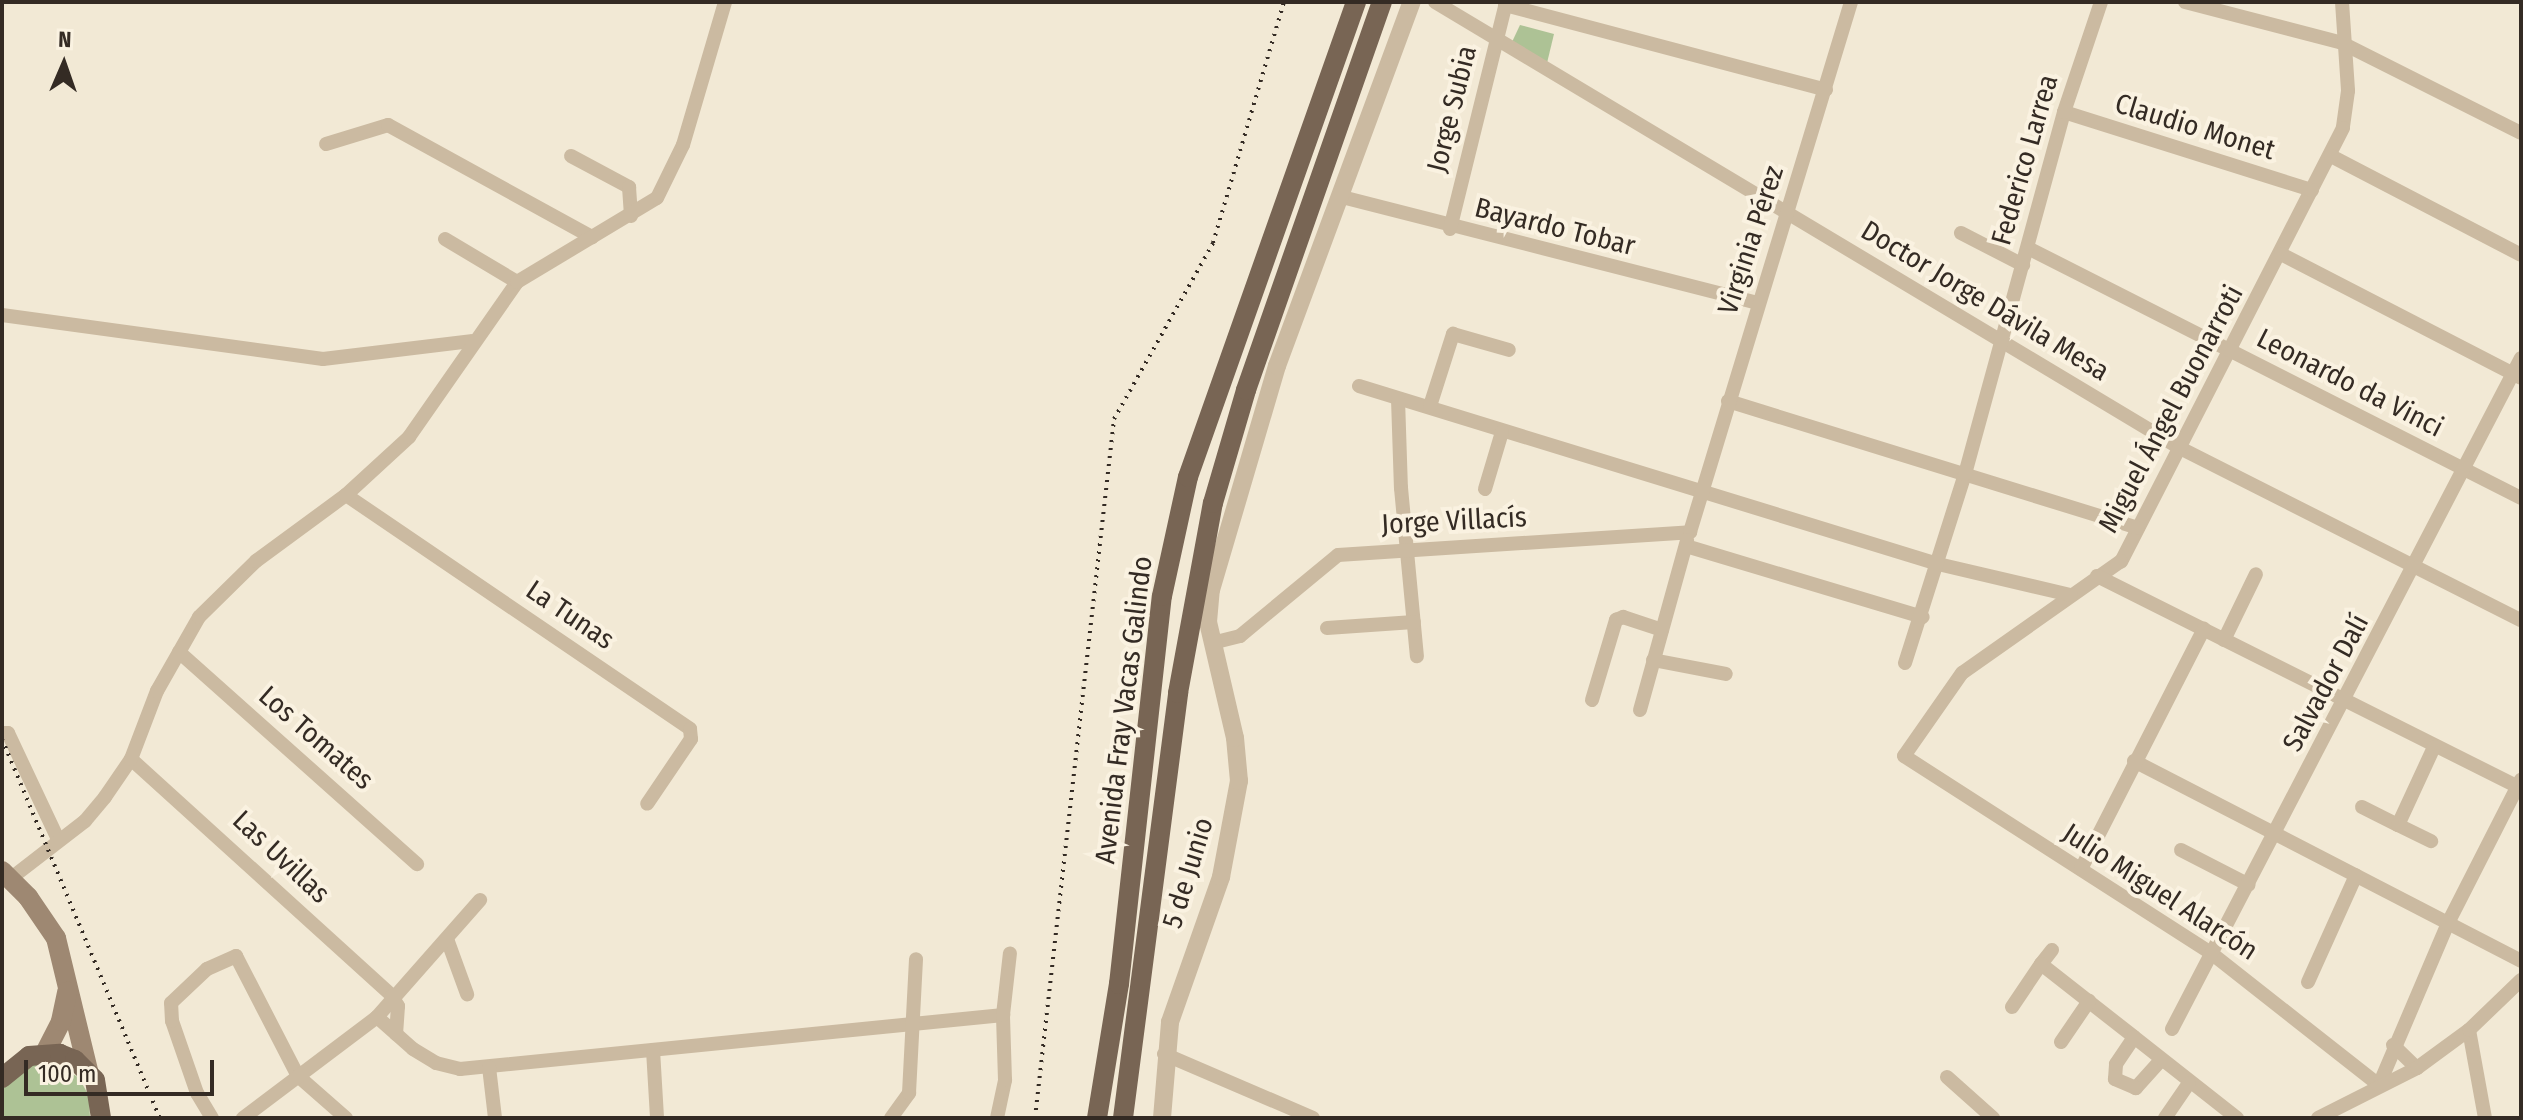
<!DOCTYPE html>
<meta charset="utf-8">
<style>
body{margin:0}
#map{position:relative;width:2523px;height:1120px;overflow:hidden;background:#f2e9d5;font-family:"Fira Sans Condensed",sans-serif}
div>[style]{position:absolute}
.green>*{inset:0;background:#adc295}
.minor>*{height:14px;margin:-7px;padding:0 7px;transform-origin:7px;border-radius:7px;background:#cbbaa1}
.tertiary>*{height:18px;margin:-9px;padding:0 9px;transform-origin:9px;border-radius:9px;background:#cbbaa1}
.secondary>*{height:20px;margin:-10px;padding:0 10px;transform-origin:10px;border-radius:10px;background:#9e8872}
.primary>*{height:20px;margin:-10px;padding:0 10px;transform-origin:10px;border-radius:10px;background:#786554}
.rail>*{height:4px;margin-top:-2px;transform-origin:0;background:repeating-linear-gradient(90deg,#342b24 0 2px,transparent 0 8px)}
span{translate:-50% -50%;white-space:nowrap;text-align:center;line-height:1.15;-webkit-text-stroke:8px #faf2e1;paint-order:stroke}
.street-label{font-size:28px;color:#342b24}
.frame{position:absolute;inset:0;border:4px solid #342b24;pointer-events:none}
.north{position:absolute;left:24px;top:24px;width:80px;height:80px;-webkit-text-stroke:6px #faf2e1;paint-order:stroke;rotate:2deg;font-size:22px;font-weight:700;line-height:32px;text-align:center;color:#342b24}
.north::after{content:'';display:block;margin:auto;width:28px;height:36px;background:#342b24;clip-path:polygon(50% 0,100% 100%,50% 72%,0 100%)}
.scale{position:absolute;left:24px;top:1060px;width:190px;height:36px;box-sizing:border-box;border:4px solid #342b24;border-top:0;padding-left:10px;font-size:24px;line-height:28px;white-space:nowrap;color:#342b24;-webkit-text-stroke:6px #faf2e1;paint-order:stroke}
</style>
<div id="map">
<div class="green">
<div style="clip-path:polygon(1520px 25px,1554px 34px,1547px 63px,1512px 42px)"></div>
<div style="clip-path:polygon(34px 1064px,63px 1067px,79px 1078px,89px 1096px,90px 1118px,2px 1118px,3px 1087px)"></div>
</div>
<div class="minor">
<div style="left:1435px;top:2px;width:868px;rotate:30.91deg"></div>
<div style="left:2180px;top:448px;width:382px;rotate:26.8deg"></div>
<div style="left:2185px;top:2px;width:162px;rotate:14.6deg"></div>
<div style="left:2342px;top:43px;width:200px;rotate:26.7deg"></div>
<div style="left:2342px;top:2px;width:89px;rotate:86.1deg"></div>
<div style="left:2348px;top:91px;width:37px;rotate:98deg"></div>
<div style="left:2343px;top:128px;width:487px;rotate:117.1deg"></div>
<div style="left:2121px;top:561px;width:194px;rotate:144.8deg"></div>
<div style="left:1962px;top:673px;width:101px;rotate:124.9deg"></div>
<div style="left:1904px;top:756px;width:365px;rotate:32.7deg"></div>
<div style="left:2211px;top:953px;width:214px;rotate:38.2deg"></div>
<div style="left:2379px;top:1085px;width:176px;rotate:-66.9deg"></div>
<div style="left:2448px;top:923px;width:161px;rotate:-63deg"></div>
<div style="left:1505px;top:5px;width:332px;rotate:14.8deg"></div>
<div style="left:2064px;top:112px;width:260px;rotate:17.5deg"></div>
<div style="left:326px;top:144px;width:65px;rotate:-17deg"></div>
<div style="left:388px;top:125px;width:233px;rotate:28.8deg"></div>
<div style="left:571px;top:156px;width:66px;rotate:28.1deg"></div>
<div style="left:629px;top:187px;width:29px;rotate:86deg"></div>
<div style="left:2331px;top:156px;width:214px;rotate:27.5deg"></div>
<div style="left:1342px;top:197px;width:428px;rotate:14.3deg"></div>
<div style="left:1450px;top:229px;width:234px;rotate:-76.1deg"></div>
<div style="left:1961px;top:233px;width:70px;rotate:27.3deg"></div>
<div style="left:445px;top:239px;width:84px;rotate:30.8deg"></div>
<div style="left:2028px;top:248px;width:553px;rotate:26.89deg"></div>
<div style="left:2281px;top:254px;width:270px;rotate:27.3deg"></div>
<div style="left:2px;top:315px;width:324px;rotate:7.8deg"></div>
<div style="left:323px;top:359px;width:149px;rotate:-6.9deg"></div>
<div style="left:1359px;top:386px;width:606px;rotate:17.09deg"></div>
<div style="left:1938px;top:564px;width:136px;rotate:13.2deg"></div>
<div style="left:1398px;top:399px;width:89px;rotate:88.1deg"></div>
<div style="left:1401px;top:488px;width:169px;rotate:84.6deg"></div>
<div style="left:1728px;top:401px;width:429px;rotate:17.2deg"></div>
<div style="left:1430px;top:406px;width:76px;rotate:-72.3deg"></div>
<div style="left:1453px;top:334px;width:58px;rotate:15.9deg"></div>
<div style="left:1485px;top:489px;width:59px;rotate:-73.4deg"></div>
<div style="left:346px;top:495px;width:416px;rotate:34.2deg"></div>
<div style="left:690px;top:729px;width:10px;rotate:84deg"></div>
<div style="left:691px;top:739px;width:78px;rotate:124.1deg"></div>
<div style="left:1686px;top:546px;width:247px;rotate:16.7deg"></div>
<div style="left:2097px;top:576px;width:474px;rotate:26.6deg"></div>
<div style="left:1327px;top:628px;width:87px;rotate:-3.9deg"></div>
<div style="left:2224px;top:640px;width:73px;rotate:-64.1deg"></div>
<div style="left:1212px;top:643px;width:29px;rotate:-14deg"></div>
<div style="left:1240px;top:636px;width:127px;rotate:-39.6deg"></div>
<div style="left:1338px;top:555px;width:353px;rotate:-3.7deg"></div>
<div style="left:1690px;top:532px;width:554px;rotate:-73.1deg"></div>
<div style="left:179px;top:652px;width:319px;rotate:41.7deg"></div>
<div style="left:1653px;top:660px;width:74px;rotate:10.9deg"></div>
<div style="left:1905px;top:663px;width:198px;rotate:-72.4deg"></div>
<div style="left:1965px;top:474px;width:375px;rotate:-74.7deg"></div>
<div style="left:2064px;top:112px;width:116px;rotate:-71.4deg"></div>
<div style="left:1592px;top:700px;width:84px;rotate:-73.3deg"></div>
<div style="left:1616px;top:620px;width:8px;rotate:-23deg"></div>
<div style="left:1623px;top:617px;width:41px;rotate:18.4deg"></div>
<div style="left:1640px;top:710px;width:176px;rotate:-74.5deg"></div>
<div style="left:2px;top:733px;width:6px"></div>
<div style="left:8px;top:733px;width:115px;rotate:64.8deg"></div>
<div style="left:131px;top:759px;width:353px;rotate:42.2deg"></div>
<div style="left:392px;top:996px;width:12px;rotate:59deg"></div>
<div style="left:398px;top:1006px;width:28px;rotate:94deg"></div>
<div style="left:2134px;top:761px;width:436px;rotate:27.3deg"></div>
<div style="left:2362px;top:807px;width:40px;rotate:26.6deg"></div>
<div style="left:2398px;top:825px;width:86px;rotate:-65.2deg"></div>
<div style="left:2398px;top:825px;width:37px;rotate:26deg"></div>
<div style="left:2181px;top:850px;width:76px;rotate:27.2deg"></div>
<div style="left:2081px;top:869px;width:270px;rotate:-62.9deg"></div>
<div style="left:10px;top:879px;width:95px;rotate:-37.7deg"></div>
<div style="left:85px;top:821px;width:31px;rotate:-50deg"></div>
<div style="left:105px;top:797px;width:46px;rotate:-55.6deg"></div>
<div style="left:131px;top:759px;width:73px;rotate:-69.1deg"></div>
<div style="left:157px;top:691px;width:85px;rotate:-60.4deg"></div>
<div style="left:199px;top:617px;width:80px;rotate:-44.5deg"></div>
<div style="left:256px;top:561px;width:112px;rotate:-36.3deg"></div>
<div style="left:346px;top:495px;width:86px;rotate:-42.6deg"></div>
<div style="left:409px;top:437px;width:189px;rotate:-55.1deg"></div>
<div style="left:517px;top:282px;width:163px;rotate:-31deg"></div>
<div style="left:657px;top:198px;width:59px;rotate:-63.9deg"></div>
<div style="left:683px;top:145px;width:149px;rotate:-73.6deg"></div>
<div style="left:447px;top:939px;width:59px;rotate:70deg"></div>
<div style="left:2052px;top:950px;width:18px;rotate:128deg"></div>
<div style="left:2041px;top:964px;width:118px;rotate:38.1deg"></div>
<div style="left:2308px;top:982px;width:117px;rotate:-65.8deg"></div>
<div style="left:2012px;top:1007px;width:52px;rotate:-56deg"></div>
<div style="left:377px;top:1017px;width:48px;rotate:41.6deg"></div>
<div style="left:413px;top:1049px;width:27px;rotate:31deg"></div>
<div style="left:436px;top:1063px;width:25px;rotate:14deg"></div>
<div style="left:460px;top:1069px;width:546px;rotate:-5.68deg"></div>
<div style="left:2172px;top:1029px;width:756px;rotate:-62.52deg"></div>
<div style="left:2469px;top:1030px;width:89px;rotate:79.7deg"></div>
<div style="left:2061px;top:1042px;width:50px;rotate:-55.7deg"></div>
<div style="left:2393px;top:1045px;width:33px;rotate:44deg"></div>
<div style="left:653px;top:1050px;width:68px;rotate:86.6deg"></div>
<div style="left:1164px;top:1054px;width:162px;rotate:23.2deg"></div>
<div style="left:2161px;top:1060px;width:38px;rotate:132deg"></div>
<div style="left:2136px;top:1088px;width:23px;rotate:-157deg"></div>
<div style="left:2115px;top:1079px;width:15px;rotate:-86deg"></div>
<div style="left:2116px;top:1064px;width:32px;rotate:-56deg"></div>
<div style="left:2134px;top:1037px;width:131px;rotate:38.2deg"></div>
<div style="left:489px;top:1067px;width:51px;rotate:83.3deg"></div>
<div style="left:1947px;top:1077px;width:62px;rotate:41.7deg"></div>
<div style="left:212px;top:1118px;width:29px;rotate:-121deg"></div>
<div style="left:197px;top:1093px;width:76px;rotate:-109.1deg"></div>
<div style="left:172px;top:1021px;width:18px;rotate:-93deg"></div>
<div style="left:171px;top:1003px;width:50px;rotate:-43.4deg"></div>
<div style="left:207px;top:969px;width:32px;rotate:-24deg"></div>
<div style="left:236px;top:956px;width:135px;rotate:62.7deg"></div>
<div style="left:298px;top:1076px;width:64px;rotate:41.2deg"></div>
<div style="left:243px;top:1118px;width:168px;rotate:-37deg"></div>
<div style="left:377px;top:1017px;width:156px;rotate:-48.6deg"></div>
<div style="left:891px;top:1118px;width:31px;rotate:-54deg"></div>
<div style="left:909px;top:1093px;width:134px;rotate:-87deg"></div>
<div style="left:997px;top:1118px;width:39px;rotate:-78deg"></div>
<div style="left:1005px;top:1080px;width:65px;rotate:-91.8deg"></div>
<div style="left:1003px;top:1015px;width:62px;rotate:-83.6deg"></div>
<div style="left:2165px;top:1118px;width:42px;rotate:-55.6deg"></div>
<div style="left:2318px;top:1118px;width:111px;rotate:-26.8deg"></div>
<div style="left:2417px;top:1068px;width:64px;rotate:-36.2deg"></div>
<div style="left:2469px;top:1030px;width:72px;rotate:-43.9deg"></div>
</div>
<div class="tertiary">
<div style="left:1162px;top:1118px;width:96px;rotate:-85.2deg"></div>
<div style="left:1170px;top:1022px;width:154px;rotate:-70.6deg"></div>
<div style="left:1221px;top:877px;width:98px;rotate:-79.4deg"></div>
<div style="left:1239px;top:781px;width:43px;rotate:-95.3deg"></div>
<div style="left:1235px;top:738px;width:119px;rotate:-103.1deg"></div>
<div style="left:1208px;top:622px;width:32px;rotate:-85deg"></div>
<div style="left:1211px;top:590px;width:234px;rotate:-73.6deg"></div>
<div style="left:1277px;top:366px;width:388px;rotate:-69.7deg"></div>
</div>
<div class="secondary">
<div style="left:2px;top:871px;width:37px;rotate:45deg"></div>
<div style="left:28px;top:897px;width:50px;rotate:55.7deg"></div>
<div style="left:56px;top:938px;width:136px;rotate:76.4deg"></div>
<div style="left:45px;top:1053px;width:36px;rotate:-63deg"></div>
<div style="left:61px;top:1021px;width:30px;rotate:-78deg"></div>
</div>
<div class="primary">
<div style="left:2px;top:1078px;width:35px;rotate:-39deg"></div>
<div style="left:29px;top:1056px;width:31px;rotate:-4deg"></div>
<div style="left:60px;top:1054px;width:16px;rotate:22deg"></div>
<div style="left:75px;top:1060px;width:28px;rotate:45deg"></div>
<div style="left:95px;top:1080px;width:38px;rotate:81deg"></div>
<div style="left:1097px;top:1118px;width:136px;rotate:-80.7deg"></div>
<div style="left:1119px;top:984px;width:390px;rotate:-83.7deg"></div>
<div style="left:1162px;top:596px;width:122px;rotate:-77.7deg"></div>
<div style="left:1188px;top:477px;width:504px;rotate:-70.52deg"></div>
<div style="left:1123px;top:1118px;width:429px;rotate:-82.6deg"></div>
<div style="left:1178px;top:693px;width:193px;rotate:-79.6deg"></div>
<div style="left:1213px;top:503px;width:118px;rotate:-73.7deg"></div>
<div style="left:1246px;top:390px;width:411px;rotate:-70.7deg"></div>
</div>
<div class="rail">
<div style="left:2px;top:739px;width:411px;rotate:67.4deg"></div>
<div style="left:1035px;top:1118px;width:703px;rotate:-83.55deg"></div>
<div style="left:1114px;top:419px;width:202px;rotate:-60.6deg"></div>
<div style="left:1213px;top:243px;width:251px;rotate:-73.6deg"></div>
</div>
<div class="street-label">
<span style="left:1452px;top:109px;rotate:-76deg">Jorge Subia</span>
<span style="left:2195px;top:127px;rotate:17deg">Claudio Monet</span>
<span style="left:2025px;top:160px;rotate:-74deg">Federico Larrea</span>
<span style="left:1555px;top:227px;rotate:14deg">Bayardo Tobar</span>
<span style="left:1751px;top:240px;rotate:-72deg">Virginia Pérez</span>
<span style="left:1985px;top:301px;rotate:31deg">Doctor Jorge Dávila Mesa</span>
<span style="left:2350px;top:383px;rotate:27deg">Leonardo da Vinci</span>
<span style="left:2171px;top:409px;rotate:-62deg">Miguel Ángel Buonarroti</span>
<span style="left:1454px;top:521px;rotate:-3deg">Jorge Villacís</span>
<span style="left:570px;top:615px;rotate:34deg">La Tunas</span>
<span style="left:2326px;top:683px;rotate:-62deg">Salvador Dalí</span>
<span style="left:1124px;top:710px;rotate:-83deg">Avenida Fray Vacas Galindo</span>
<span style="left:316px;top:738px;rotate:41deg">Los Tomates</span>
<span style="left:281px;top:857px;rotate:43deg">Las Uvillas</span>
<span style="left:1188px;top:873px;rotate:-73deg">5 de Junio</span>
<span style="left:2160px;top:892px;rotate:33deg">Julio Miguel Alarcón</span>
</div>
<div class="frame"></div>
<div class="north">N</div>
<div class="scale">100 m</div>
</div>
